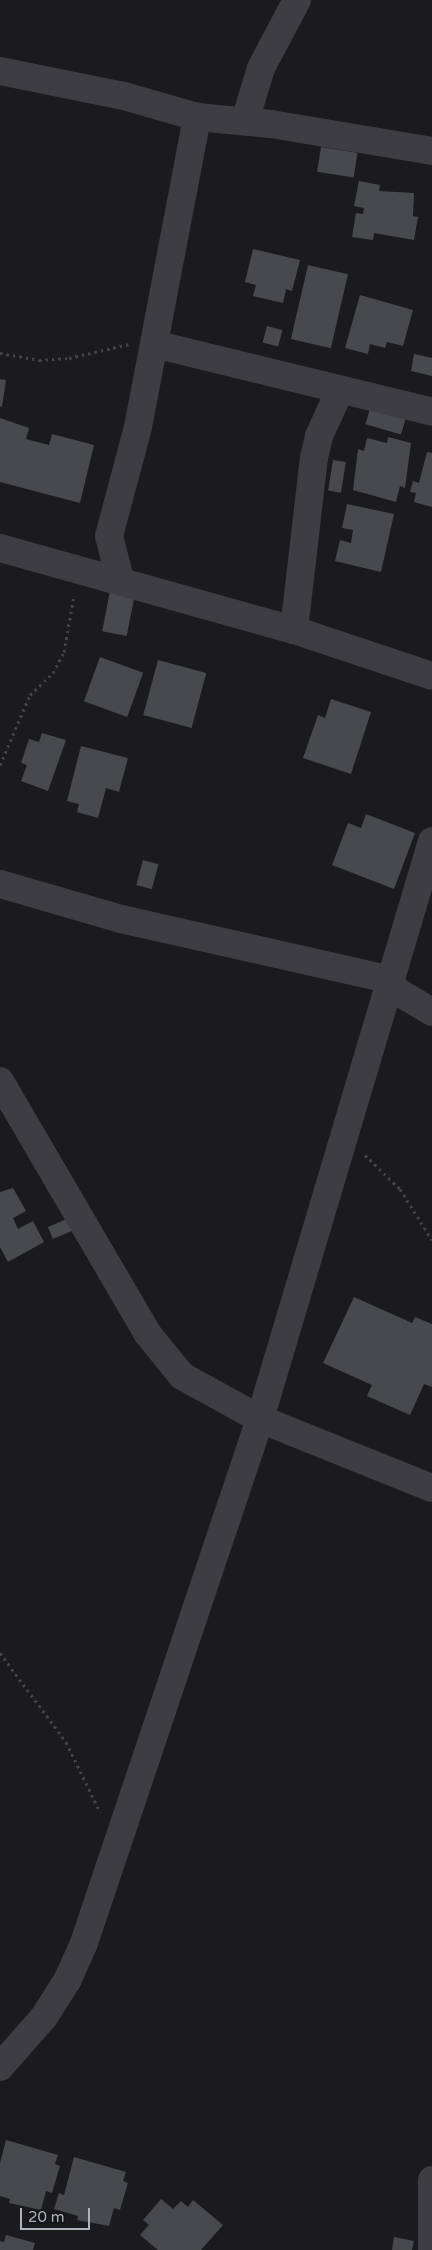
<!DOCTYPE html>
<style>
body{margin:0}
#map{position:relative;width:432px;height:2250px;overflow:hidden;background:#1b1b1d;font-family:"Varela Round",sans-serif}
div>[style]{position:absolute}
.building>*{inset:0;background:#48494d;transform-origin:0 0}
.path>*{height:3px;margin-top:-1.5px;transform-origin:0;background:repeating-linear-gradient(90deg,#434448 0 2.5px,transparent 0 6.5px)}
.minor>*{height:28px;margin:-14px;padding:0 14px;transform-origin:14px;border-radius:14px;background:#3d3d42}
span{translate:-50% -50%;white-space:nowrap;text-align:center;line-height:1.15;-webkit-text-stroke:5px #161618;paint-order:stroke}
.scale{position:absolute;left:20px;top:2208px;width:70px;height:22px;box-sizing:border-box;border:2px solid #afb3bb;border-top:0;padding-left:6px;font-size:15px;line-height:18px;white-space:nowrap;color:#afb3bb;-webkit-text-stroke:4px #161618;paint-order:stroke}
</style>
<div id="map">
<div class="building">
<div style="left:321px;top:147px;width:37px;height:25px;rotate:9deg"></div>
<div style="clip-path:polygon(359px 181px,380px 185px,379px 191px,414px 193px,413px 216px,418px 217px,414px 240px,374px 233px,373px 240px,352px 237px,356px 213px,363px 214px,364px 208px,354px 206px)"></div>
<div style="clip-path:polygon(253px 249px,300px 260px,292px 291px,286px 289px,283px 303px,253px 296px,256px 285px,245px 282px)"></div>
<div style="left:308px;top:265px;width:41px;height:76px;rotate:13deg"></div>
<div style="clip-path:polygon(360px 295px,413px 310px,403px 346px,387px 342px,385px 348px,370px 344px,368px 354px,345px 348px)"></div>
<div style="left:267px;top:326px;width:16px;height:17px;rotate:15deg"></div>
<div style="clip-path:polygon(414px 354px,432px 358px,432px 376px,411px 371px)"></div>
<div style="clip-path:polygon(0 379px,6px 380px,2px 407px,0 406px)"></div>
<div style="left:371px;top:405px;width:37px;height:20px;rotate:16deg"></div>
<div style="clip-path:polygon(0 418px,29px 428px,26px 439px,49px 445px,52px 434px,94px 445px,80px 503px,0 482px)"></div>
<div style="clip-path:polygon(388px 437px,411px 443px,405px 488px,400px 486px,396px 502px,353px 490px,358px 449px,364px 451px,367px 438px,387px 443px)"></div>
<div style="clip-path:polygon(427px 452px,432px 453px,432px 507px,414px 502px,416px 493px,410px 492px,413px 481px,419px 483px)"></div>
<div style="left:333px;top:460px;width:13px;height:31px;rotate:9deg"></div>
<div style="clip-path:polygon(347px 504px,394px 514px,381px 572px,335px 561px,340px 540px,351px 543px,353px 530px,342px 528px)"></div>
<div style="left:110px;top:591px;width:25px;height:41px;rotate:11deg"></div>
<div style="left:100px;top:657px;width:46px;height:47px;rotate:20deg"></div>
<div style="left:158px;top:660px;width:50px;height:57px;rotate:15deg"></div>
<div style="clip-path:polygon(331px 699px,371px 712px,351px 774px,303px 758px,318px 715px,325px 718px)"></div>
<div style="clip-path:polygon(42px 733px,66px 740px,48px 791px,21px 781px,27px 765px,21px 763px,29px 739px,39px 742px)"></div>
<div style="clip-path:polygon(81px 746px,128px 758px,119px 792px,106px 788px,98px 818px,77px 812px,79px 804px,67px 801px)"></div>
<div style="clip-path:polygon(366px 814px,415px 833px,394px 889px,332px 865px,348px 823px,361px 828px)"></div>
<div style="left:143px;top:860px;width:16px;height:26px;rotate:15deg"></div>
<div style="clip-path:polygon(13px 1188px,26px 1211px,13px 1218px,18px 1229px,33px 1221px,44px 1242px,8px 1262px,0 1247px,0 1192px)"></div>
<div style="left:69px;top:1218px;width:13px;height:23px;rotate:67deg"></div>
<div style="clip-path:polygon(354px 1297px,412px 1323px,415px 1317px,432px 1324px,432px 1387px,424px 1384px,410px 1415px,367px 1396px,372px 1385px,323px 1363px)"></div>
<div style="clip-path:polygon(6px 2140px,58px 2155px,55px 2164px,60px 2166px,52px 2193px,46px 2191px,41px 2210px,9px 2203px,10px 2199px,0 2196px,0 2163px)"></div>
<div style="clip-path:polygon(74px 2157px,126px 2172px,123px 2181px,128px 2183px,120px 2210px,114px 2208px,109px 2226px,77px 2220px,78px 2216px,54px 2209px,59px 2193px,64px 2195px)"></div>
<div style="clip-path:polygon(161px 2199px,173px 2209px,181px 2201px,188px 2207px,193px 2200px,223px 2225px,201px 2250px,158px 2250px,140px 2235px,149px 2225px,143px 2220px)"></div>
<div style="clip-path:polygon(6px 2235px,35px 2243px,33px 2250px,0 2250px,0 2241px,4px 2242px)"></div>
<div style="clip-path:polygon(394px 2237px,414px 2241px,412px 2250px,392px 2250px)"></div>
</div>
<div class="path">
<div style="left:0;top:353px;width:40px;rotate:10deg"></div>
<div style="left:39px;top:360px;width:30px;rotate:-4deg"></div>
<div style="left:69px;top:358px;width:62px;rotate:-13.1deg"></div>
<div style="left:0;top:765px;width:76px;rotate:-66.8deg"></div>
<div style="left:30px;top:695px;width:32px;rotate:-44deg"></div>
<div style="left:53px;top:673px;width:24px;rotate:-62deg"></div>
<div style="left:64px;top:652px;width:58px;rotate:-80deg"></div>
<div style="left:365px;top:1155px;width:49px;rotate:44.2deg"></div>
<div style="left:400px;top:1189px;width:60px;rotate:57.9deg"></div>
<div style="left:0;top:1653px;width:111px;rotate:53.4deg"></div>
<div style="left:66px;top:1742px;width:78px;rotate:64.1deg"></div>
</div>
<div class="minor">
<div style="left:0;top:71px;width:126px;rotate:11.4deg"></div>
<div style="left:124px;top:96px;width:76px;rotate:16deg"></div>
<div style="left:197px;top:117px;width:74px;rotate:5.4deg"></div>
<div style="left:271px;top:124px;width:163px;rotate:9.5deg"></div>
<div style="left:245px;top:121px;width:55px;rotate:-73.2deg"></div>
<div style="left:261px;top:68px;width:77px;rotate:-62.1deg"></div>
<div style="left:154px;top:344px;width:286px;rotate:13.7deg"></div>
<div style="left:0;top:548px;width:305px;rotate:15.6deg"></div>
<div style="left:294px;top:630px;width:145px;rotate:18.4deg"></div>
<div style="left:120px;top:579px;width:44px;rotate:-104.3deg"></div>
<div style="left:109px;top:536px;width:113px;rotate:-75.1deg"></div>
<div style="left:138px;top:427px;width:316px;rotate:-79.2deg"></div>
<div style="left:294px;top:630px;width:173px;rotate:-83.4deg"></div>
<div style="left:314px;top:458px;width:23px;rotate:-77deg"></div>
<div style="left:319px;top:436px;width:51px;rotate:-65.5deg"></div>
<div style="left:0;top:884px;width:126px;rotate:16.1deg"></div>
<div style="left:121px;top:919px;width:278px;rotate:12.7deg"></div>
<div style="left:390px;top:987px;width:49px;rotate:30.8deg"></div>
<div style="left:0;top:1081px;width:292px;rotate:59.7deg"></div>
<div style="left:147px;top:1333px;width:55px;rotate:50.9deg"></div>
<div style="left:182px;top:1376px;width:89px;rotate:28.9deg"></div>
<div style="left:260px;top:1419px;width:185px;rotate:21.9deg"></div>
<div style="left:0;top:2067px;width:67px;rotate:-48.7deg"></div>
<div style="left:44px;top:2017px;width:45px;rotate:-57.7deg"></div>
<div style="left:68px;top:1979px;width:39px;rotate:-66deg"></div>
<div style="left:84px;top:1943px;width:553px;rotate:-71.43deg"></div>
<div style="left:260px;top:1419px;width:603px;rotate:-73.43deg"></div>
<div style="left:432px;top:2250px;width:70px;rotate:-90deg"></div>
</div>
<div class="scale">20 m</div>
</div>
